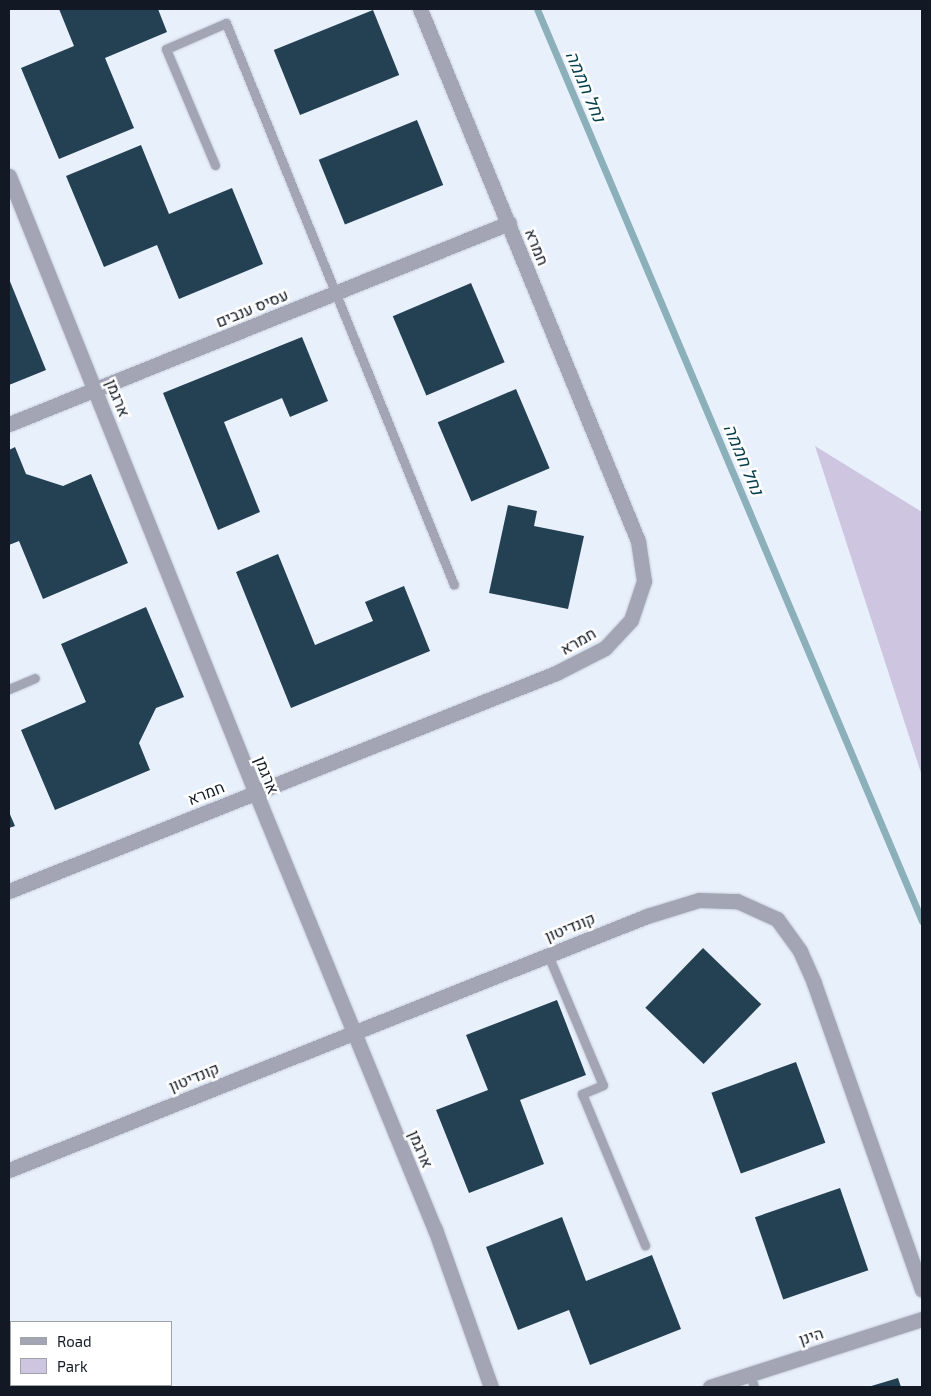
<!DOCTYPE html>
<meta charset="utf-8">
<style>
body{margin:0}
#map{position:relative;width:931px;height:1396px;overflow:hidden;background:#e8f0fc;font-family:"Exo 2",Heebo,sans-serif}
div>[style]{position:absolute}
.green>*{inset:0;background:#cec5e0}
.stream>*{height:7px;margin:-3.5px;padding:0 3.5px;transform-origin:3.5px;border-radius:3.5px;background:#8bb0ba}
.building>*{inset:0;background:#244154;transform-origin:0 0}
.roads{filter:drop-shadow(0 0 1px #c6ced9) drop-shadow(0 0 1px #c6ced9)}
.service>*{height:9px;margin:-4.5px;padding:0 4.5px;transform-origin:4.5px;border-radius:4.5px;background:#a3a5b4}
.minor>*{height:15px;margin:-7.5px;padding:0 7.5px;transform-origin:7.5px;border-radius:7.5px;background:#a3a5b4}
span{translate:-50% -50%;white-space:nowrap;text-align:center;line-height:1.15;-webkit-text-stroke:5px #fff;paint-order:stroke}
.street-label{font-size:16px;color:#121924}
.water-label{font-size:18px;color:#043e4a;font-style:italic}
.frame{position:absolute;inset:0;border:10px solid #121924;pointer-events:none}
.legend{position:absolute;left:10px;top:1321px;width:162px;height:65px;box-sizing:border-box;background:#fff;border:1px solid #a0a3a7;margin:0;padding:6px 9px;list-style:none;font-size:15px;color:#121924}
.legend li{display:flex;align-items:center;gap:10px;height:25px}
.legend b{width:25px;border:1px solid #a0a3a7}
</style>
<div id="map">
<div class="green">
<div style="clip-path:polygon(815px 446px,922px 512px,922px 776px)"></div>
</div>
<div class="stream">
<div style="left:537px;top:9px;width:990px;rotate:67.11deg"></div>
</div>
<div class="building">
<div style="clip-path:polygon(59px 9px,158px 9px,167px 32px,105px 58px,134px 128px,59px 159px,21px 68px,74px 46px)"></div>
<div style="left:373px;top:10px;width:70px;height:107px;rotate:68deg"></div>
<div style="left:417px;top:120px;width:70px;height:106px;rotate:68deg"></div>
<div style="clip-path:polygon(141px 145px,169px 214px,232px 188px,263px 264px,179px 299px,157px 245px,104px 267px,66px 176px)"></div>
<div style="clip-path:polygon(9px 279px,46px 370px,9px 385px)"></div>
<div style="left:471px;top:283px;width:86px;height:85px;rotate:67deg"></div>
<div style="clip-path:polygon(302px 337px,328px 401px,290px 417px,282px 398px,224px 422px,260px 512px,218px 530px,163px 393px)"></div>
<div style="left:516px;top:389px;width:86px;height:85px;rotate:67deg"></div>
<div style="clip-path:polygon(15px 447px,26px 474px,63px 486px,91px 474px,128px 563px,43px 599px,19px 541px,9px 545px,9px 450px)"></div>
<div style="clip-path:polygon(508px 505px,537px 511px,534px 526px,584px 536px,568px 609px,489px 593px)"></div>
<div style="clip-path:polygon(278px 554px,315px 645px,373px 621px,365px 602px,404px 586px,430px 651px,291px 708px,236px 572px)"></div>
<div style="clip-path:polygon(146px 607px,184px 697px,156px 708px,139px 743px,150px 770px,55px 810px,21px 730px,86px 702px,61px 644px)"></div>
<div style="clip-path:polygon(9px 812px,15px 826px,9px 828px)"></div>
<div style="left:703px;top:948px;width:81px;height:83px;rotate:44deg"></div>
<div style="clip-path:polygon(557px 1000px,586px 1075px,520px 1100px,544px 1164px,469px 1193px,436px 1110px,488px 1090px,466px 1035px)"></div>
<div style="left:796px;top:1062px;width:86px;height:90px;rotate:70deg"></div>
<div style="left:840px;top:1188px;width:87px;height:90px;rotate:71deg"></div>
<div style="clip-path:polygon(562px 1217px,586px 1281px,652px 1255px,681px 1329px,590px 1365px,569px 1310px,518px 1330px,486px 1247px)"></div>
<div style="clip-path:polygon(898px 1378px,901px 1387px,868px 1387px)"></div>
</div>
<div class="roads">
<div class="service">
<div style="left:215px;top:165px;width:126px;rotate:-112.9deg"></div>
<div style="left:166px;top:49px;width:65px;rotate:-23.4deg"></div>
<div style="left:226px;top:23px;width:606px;rotate:67.92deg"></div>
<div style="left:9px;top:689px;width:28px;rotate:-23deg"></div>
<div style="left:548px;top:955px;width:141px;rotate:67.1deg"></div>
<div style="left:603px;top:1085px;width:23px;rotate:157deg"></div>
<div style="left:582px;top:1094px;width:164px;rotate:67.4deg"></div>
<div style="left:750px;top:1374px;width:14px;rotate:73deg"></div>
</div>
<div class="minor">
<div style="left:9px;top:176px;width:662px;rotate:68.2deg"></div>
<div style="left:255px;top:791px;width:474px;rotate:67.7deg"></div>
<div style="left:435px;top:1229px;width:168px;rotate:70.5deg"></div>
<div style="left:9px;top:424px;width:539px;rotate:-21.9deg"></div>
<div style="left:9px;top:891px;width:589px;rotate:-21.73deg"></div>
<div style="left:556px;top:673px;width:55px;rotate:-27deg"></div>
<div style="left:605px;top:648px;width:38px;rotate:-47deg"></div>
<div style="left:631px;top:620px;width:41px;rotate:-71.6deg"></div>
<div style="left:644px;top:581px;width:40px;rotate:-98.5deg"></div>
<div style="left:638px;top:541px;width:575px;rotate:-112.28deg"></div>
<div style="left:9px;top:1170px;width:687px;rotate:-21.71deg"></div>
<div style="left:647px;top:916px;width:54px;rotate:-17.1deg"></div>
<div style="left:699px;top:900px;width:38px;rotate:2deg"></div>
<div style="left:737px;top:901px;width:44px;rotate:24.2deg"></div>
<div style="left:777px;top:919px;width:39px;rotate:54deg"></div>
<div style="left:800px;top:951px;width:35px;rotate:66deg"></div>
<div style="left:814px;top:983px;width:325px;rotate:70.6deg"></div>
<div style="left:710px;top:1387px;width:223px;rotate:-17.8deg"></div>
</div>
</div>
<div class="street-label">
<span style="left:537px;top:247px;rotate:68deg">חמרא</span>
<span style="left:252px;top:308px;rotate:-22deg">עסיס ענבים</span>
<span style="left:118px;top:398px;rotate:68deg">ארגמן</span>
<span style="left:578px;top:641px;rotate:-30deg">חמרא</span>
<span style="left:267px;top:775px;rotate:68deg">ארגמן</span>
<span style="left:206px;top:793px;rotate:-22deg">חמרא</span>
<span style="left:570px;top:927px;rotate:-22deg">קונדיטון</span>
<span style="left:194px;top:1077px;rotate:-22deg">קונדיטון</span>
<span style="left:421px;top:1149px;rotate:67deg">ארגמן</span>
<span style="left:811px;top:1336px;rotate:-18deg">הינן</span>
</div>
<div class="water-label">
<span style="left:586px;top:86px;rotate:67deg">נחל חממה</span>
<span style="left:744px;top:459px;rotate:67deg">נחל חממה</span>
</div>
<div class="frame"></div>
<ul class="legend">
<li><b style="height:6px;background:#a3a5b4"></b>Road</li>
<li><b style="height:14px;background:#cec5e0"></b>Park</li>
</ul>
</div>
